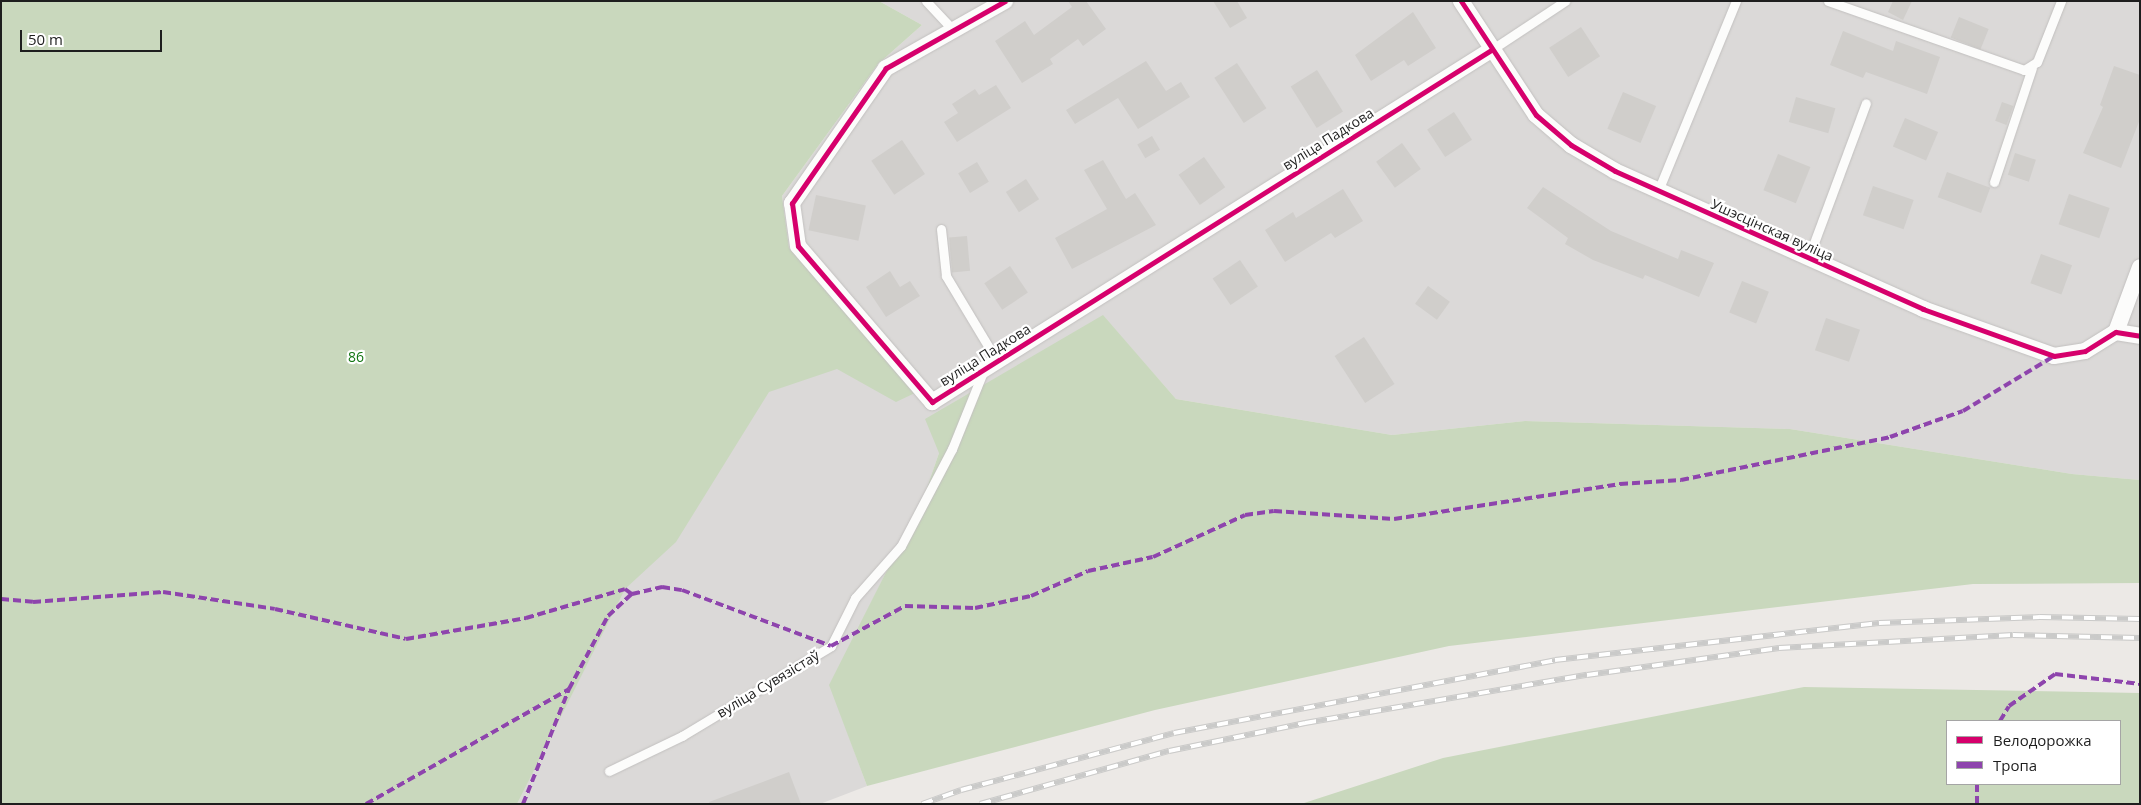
<!DOCTYPE html>
<meta charset="utf-8">
<style>
body{margin:0}
#map{position:relative;width:2141px;height:805px;overflow:hidden;background:#ece9e6;font-family:"Open Sans",sans-serif}
div>[style]{position:absolute}
.residential>*{inset:0;background:#dbd9d8}
.forest>*{inset:0;background:#c9d8bd}
.building>*{inset:0;background:#d0cecb;transform-origin:0 0}
.roads{filter:drop-shadow(0 0 1px #c2c0bf) drop-shadow(0 0 1px #c2c0bf)}
.service>*{height:9px;margin:-4.5px;padding:0 4.5px;transform-origin:4.5px;border-radius:4.5px;background:#fcfcfb}
.minor>*{height:16px;margin:-8px;padding:0 8px;transform-origin:8px;border-radius:8px;background:#fcfcfb}
.rail>*{height:5.5px;margin-top:-2.75px;transform-origin:0;background:repeating-linear-gradient(90deg,#fff 0 11px,#cacac9 0 22px);box-sizing:border-box;border-block:1px solid #cacac9}
.quiet>*{height:4px;margin-top:-2px;transform-origin:0;background:repeating-linear-gradient(90deg,#8e44ad 0 8px,transparent 0 12px)}
.cycleway>*{height:5px;margin:-2.5px;padding:0 2.5px;transform-origin:2.5px;border-radius:2.5px;background:#d6006c}
span{translate:-50% -50%;white-space:nowrap;text-align:center;line-height:1.15;-webkit-text-stroke:4.5px #fff;paint-order:stroke}
.street-label{font-size:14px;color:#1e1e1e}
.park-label{font-size:14px;color:#127512}
.frame{position:absolute;inset:0;border:2px solid #1e1e1e;pointer-events:none}
.legend{position:absolute;left:1946px;top:720px;width:175px;height:65px;box-sizing:border-box;background:#fff;border:1px solid #a5a5a5;margin:0;padding:6px 9px;list-style:none;font-size:15px;color:#1e1e1e}
.legend li{display:flex;align-items:center;gap:10px;height:25px}
.legend b{width:25px;border:1px solid #a5a5a5}
.scale{position:absolute;left:20px;top:30px;width:142px;height:22px;box-sizing:border-box;border:2px solid #1e1e1e;border-top:0;padding-left:6px;font-size:15px;line-height:18px;white-space:nowrap;color:#1e1e1e;-webkit-text-stroke:4px #fff;paint-order:stroke}
</style>
<div id="map">
<div class="residential">
<div style="clip-path:polygon(879px 1px,2140px 1px,2140px 480px,2072px 474px,1790px 429px,1525px 421px,1392px 435px,1176px 399px,1103px 316px,939px 453px,923px 499px,830px 685px,867px 786px,820px 804px,517px 804px,789px 248px,782px 196px,878px 64px,922px 25px)"></div>
</div>
<div class="forest">
<div style="clip-path:polygon(1px 1px,879px 1px,922px 25px,878px 64px,782px 196px,789px 248px,915px 393px,896px 402px,837px 369px,769px 392px,676px 542px,625px 589px,517px 804px,1px 804px)"></div>
<div style="clip-path:polygon(1103px 315px,1176px 399px,1392px 435px,1525px 421px,1790px 429px,2072px 474px,2140px 480px,2140px 583px,1973px 584px,1449px 646px,1155px 710px,867px 786px,829px 685px,923px 499px,939px 453px,925px 419px)"></div>
<div style="clip-path:polygon(evenodd,1804px 687px,2140px 693px,2140px 804px,1301px 804px,1443px 758px,1804px 687px,1947px 721px,2120px 721px,2120px 784px,1947px 784px,1947px 721px)"></div>
</div>
<div class="building">
<div style="clip-path:polygon(1068px 1px,1086px 1px,1106px 29px,1083px 46px,1078px 39px,1050px 59px,1053px 64px,1022px 83px,995px 41px,1025px 21px,1034px 35px,1072px 7px)"></div>
<div style="clip-path:polygon(1213px 1px,1237px 1px,1247px 18px,1230px 28px)"></div>
<div style="clip-path:polygon(1893px 1px,1912px 1px,1903px 20px,1888px 12px)"></div>
<div style="clip-path:polygon(1413px 12px,1436px 48px,1408px 66px,1404px 60px,1371px 81px,1355px 55px)"></div>
<div style="left:1959px;top:17px;width:32px;height:22px;rotate:22deg"></div>
<div style="left:1581px;top:27px;width:35px;height:38px;rotate:57deg"></div>
<div style="clip-path:polygon(1843px 31px,1893px 51px,1896px 41px,1940px 57px,1927px 94px,1866px 72px,1863px 78px,1830px 65px)"></div>
<div style="clip-path:polygon(1146px 61px,1166px 91px,1181px 82px,1190px 97px,1138px 129px,1118px 98px,1075px 124px,1066px 110px)"></div>
<div style="left:1237px;top:63px;width:54px;height:27px;rotate:57deg"></div>
<div style="clip-path:polygon(2114px 66px,2140px 75px,2140px 119px,2121px 168px,2083px 153px,2103px 107px,2100px 105px)"></div>
<div style="left:1317px;top:70px;width:49px;height:31px;rotate:58deg"></div>
<div style="clip-path:polygon(996px 85px,1011px 108px,957px 142px,944px 122px,958px 113px,952px 104px,975px 89px,979px 95px)"></div>
<div style="left:1623px;top:92px;width:36px;height:40px;rotate:23deg"></div>
<div style="left:1796px;top:97px;width:41px;height:26px;rotate:16deg"></div>
<div style="left:2002px;top:102px;width:12px;height:20px;rotate:20deg"></div>
<div style="left:1454px;top:112px;width:33px;height:32px;rotate:57deg"></div>
<div style="left:1905px;top:118px;width:36px;height:31px;rotate:23deg"></div>
<div style="left:1152px;top:136px;width:16px;height:17px;rotate:60deg"></div>
<div style="left:902px;top:140px;width:41px;height:37px;rotate:56deg"></div>
<div style="left:1402px;top:143px;width:32px;height:32px;rotate:54deg"></div>
<div style="left:2015px;top:153px;width:22px;height:23px;rotate:18deg"></div>
<div style="left:1778px;top:154px;width:35px;height:39px;rotate:22deg"></div>
<div style="left:1204px;top:157px;width:37px;height:31px;rotate:55deg"></div>
<div style="clip-path:polygon(1103px 160px,1126px 199px,1135px 193px,1156px 225px,1072px 269px,1055px 238px,1107px 209px,1084px 170px)"></div>
<div style="left:977px;top:162px;width:23px;height:22px;rotate:59deg"></div>
<div style="left:1947px;top:172px;width:46px;height:27px;rotate:20deg"></div>
<div style="left:1026px;top:179px;width:24px;height:24px;rotate:57deg"></div>
<div style="left:1873px;top:186px;width:43px;height:31px;rotate:19deg"></div>
<div style="clip-path:polygon(1543px 187px,1611px 231px,1678px 259px,1681px 250px,1714px 263px,1699px 297px,1645px 275px,1643px 279px,1593px 260px,1565px 244px,1568px 238px,1527px 208px)"></div>
<div style="clip-path:polygon(1343px 189px,1363px 221px,1335px 238px,1331px 233px,1285px 262px,1265px 230px,1293px 212px,1296px 218px)"></div>
<div style="left:2069px;top:194px;width:43px;height:32px;rotate:19deg"></div>
<div style="left:816px;top:195px;width:51px;height:36px;rotate:12deg"></div>
<div style="left:967px;top:236px;width:35px;height:18px;rotate:85deg"></div>
<div style="left:2041px;top:254px;width:33px;height:31px;rotate:20deg"></div>
<div style="left:1240px;top:260px;width:32px;height:33px;rotate:56deg"></div>
<div style="left:1010px;top:266px;width:32px;height:31px;rotate:56deg"></div>
<div style="clip-path:polygon(890px 271px,900px 287px,910px 281px,920px 296px,886px 317px,866px 287px)"></div>
<div style="left:1742px;top:281px;width:29px;height:34px;rotate:22deg"></div>
<div style="left:1428px;top:286px;width:27px;height:22px;rotate:36deg"></div>
<div style="left:1826px;top:318px;width:36px;height:34px;rotate:19deg"></div>
<div style="left:1364px;top:337px;width:56px;height:35px;rotate:57deg"></div>
<div style="clip-path:polygon(789px 772px,801px 804px,710px 804px,709px 802px)"></div>
</div>
<div class="roads">
<div class="service">
<div style="left:926px;top:1px;width:42px;rotate:46.9deg"></div>
<div style="left:1828px;top:1px;width:208px;rotate:19.4deg"></div>
<div style="left:2024px;top:70px;width:15px;rotate:-32deg"></div>
<div style="left:2037px;top:62px;width:66px;rotate:-68.5deg"></div>
<div style="left:1491px;top:50px;width:89px;rotate:-33.5deg"></div>
<div style="left:1994px;top:182px;width:120px;rotate:-71.6deg"></div>
<div style="left:1658px;top:191px;width:205px;rotate:-67.7deg"></div>
<div style="left:941px;top:229px;width:47px;rotate:83.9deg"></div>
<div style="left:946px;top:276px;width:99px;rotate:59deg"></div>
<div style="left:1808px;top:259px;width:166px;rotate:-69.6deg"></div>
<div style="left:609px;top:771px;width:81px;rotate:-25.6deg"></div>
<div style="left:682px;top:736px;width:174px;rotate:-31.1deg"></div>
<div style="left:831px;top:646px;width:54px;rotate:-63.4deg"></div>
<div style="left:855px;top:598px;width:69px;rotate:-48.5deg"></div>
<div style="left:901px;top:546px;width:110px;rotate:-62.3deg"></div>
<div style="left:952px;top:449px;width:83px;rotate:-68.1deg"></div>
</div>
<div class="minor">
<div style="left:1005px;top:1px;width:137px;rotate:150.6deg"></div>
<div style="left:886px;top:68px;width:165px;rotate:124.8deg"></div>
<div style="left:792px;top:203px;width:43px;rotate:82.1deg"></div>
<div style="left:798px;top:246px;width:206px;rotate:49.3deg"></div>
<div style="left:932px;top:402px;width:661px;rotate:-32.2deg"></div>
<div style="left:1461px;top:1px;width:136px;rotate:56.7deg"></div>
<div style="left:1536px;top:115px;width:46px;rotate:40.6deg"></div>
<div style="left:1571px;top:145px;width:51px;rotate:30.6deg"></div>
<div style="left:1615px;top:171px;width:338px;rotate:24.1deg"></div>
<div style="left:1923px;top:309px;width:139px;rotate:19.7deg"></div>
<div style="left:2054px;top:356px;width:31px;rotate:-9deg"></div>
<div style="left:2085px;top:351px;width:36px;rotate:-32deg"></div>
<div style="left:2116px;top:332px;width:24px;rotate:9deg"></div>
<div style="left:2116px;top:332px;width:69px;rotate:-69.7deg"></div>
</div>
</div>
<div class="rail">
<div style="left:922px;top:804px;width:41px;rotate:-19.7deg"></div>
<div style="left:961px;top:790px;width:220px;rotate:-15deg"></div>
<div style="left:1174px;top:733px;width:388px;rotate:-10.8deg"></div>
<div style="left:1555px;top:660px;width:326px;rotate:-6.5deg"></div>
<div style="left:1879px;top:623px;width:161px;rotate:-2.1deg"></div>
<div style="left:2040px;top:617px;width:100px;rotate:1.1deg"></div>
<div style="left:980px;top:804px;width:196px;rotate:-15.7deg"></div>
<div style="left:1169px;top:751px;width:139px;rotate:-11.6deg"></div>
<div style="left:1305px;top:723px;width:286px;rotate:-9.7deg"></div>
<div style="left:1587px;top:675px;width:194px;rotate:-8deg"></div>
<div style="left:1779px;top:648px;width:234px;rotate:-3.2deg"></div>
<div style="left:2013px;top:635px;width:127px;rotate:1.4deg"></div>
</div>
<div class="quiet">
<div style="left:1px;top:599px;width:32px;rotate:5deg"></div>
<div style="left:33px;top:602px;width:130px;rotate:-4.4deg"></div>
<div style="left:163px;top:592px;width:113px;rotate:8.6deg"></div>
<div style="left:275px;top:609px;width:134px;rotate:12.9deg"></div>
<div style="left:406px;top:639px;width:122px;rotate:-9.9deg"></div>
<div style="left:526px;top:618px;width:103px;rotate:-16.3deg"></div>
<div style="left:625px;top:589px;width:9px;rotate:36deg"></div>
<div style="left:2000px;top:721px;width:17px;rotate:-59deg"></div>
<div style="left:2009px;top:706px;width:56px;rotate:-34.8deg"></div>
<div style="left:2055px;top:674px;width:86px;rotate:6.7deg"></div>
<div style="left:1977px;top:784px;width:20px;rotate:90deg"></div>
<div style="left:366px;top:804px;width:233px;rotate:-29.5deg"></div>
<div style="left:569px;top:689px;width:83px;rotate:-61.9deg"></div>
<div style="left:608px;top:616px;width:33px;rotate:-43deg"></div>
<div style="left:632px;top:594px;width:31px;rotate:-13deg"></div>
<div style="left:662px;top:587px;width:20px;rotate:9deg"></div>
<div style="left:682px;top:590px;width:159px;rotate:20.6deg"></div>
<div style="left:831px;top:646px;width:84px;rotate:-28.4deg"></div>
<div style="left:905px;top:606px;width:70px;rotate:1.6deg"></div>
<div style="left:975px;top:608px;width:57px;rotate:-12.1deg"></div>
<div style="left:1031px;top:596px;width:62px;rotate:-23.7deg"></div>
<div style="left:1088px;top:571px;width:66px;rotate:-12.2deg"></div>
<div style="left:1153px;top:557px;width:101px;rotate:-24.5deg"></div>
<div style="left:1245px;top:515px;width:29px;rotate:-8deg"></div>
<div style="left:1274px;top:511px;width:120px;rotate:3.8deg"></div>
<div style="left:1394px;top:519px;width:229px;rotate:-8.8deg"></div>
<div style="left:1620px;top:484px;width:61px;rotate:-3.8deg"></div>
<div style="left:1681px;top:480px;width:213px;rotate:-11.6deg"></div>
<div style="left:1890px;top:437px;width:77px;rotate:-19.6deg"></div>
<div style="left:1963px;top:411px;width:106px;rotate:-31.1deg"></div>
<div style="left:523px;top:804px;width:124px;rotate:-68.2deg"></div>
</div>
<div class="cycleway">
<div style="left:1005px;top:1px;width:137px;rotate:150.6deg"></div>
<div style="left:886px;top:68px;width:165px;rotate:124.8deg"></div>
<div style="left:792px;top:203px;width:43px;rotate:82.1deg"></div>
<div style="left:798px;top:246px;width:206px;rotate:49.3deg"></div>
<div style="left:932px;top:402px;width:661px;rotate:-32.2deg"></div>
<div style="left:1461px;top:1px;width:136px;rotate:56.7deg"></div>
<div style="left:1536px;top:115px;width:46px;rotate:40.6deg"></div>
<div style="left:1571px;top:145px;width:51px;rotate:30.6deg"></div>
<div style="left:1615px;top:171px;width:338px;rotate:24.1deg"></div>
<div style="left:1923px;top:309px;width:139px;rotate:19.7deg"></div>
<div style="left:2054px;top:356px;width:31px;rotate:-9deg"></div>
<div style="left:2085px;top:351px;width:36px;rotate:-32deg"></div>
<div style="left:2116px;top:332px;width:24px;rotate:9deg"></div>
</div>
<div class="street-label">
<span style="left:1328px;top:139px;rotate:-32deg">вуліца Падкова</span>
<span style="left:1772px;top:230px;rotate:24deg">Ушэсцінская вуліца</span>
<span style="left:985px;top:355px;rotate:-32deg">вуліца Падкова</span>
<span style="left:768px;top:684px;rotate:-31deg">вуліца Сувязістаў</span>
</div>
<div class="park-label">
<span style="left:356px;top:357px">86</span>
</div>
<div class="frame"></div>
<ul class="legend">
<li><b style="height:6px;background:#d6006c"></b>Велодорожка</li>
<li><b style="height:6px;background:#8e44ad"></b>Тропа</li>
</ul>
<div class="scale">50 m</div>
</div>
